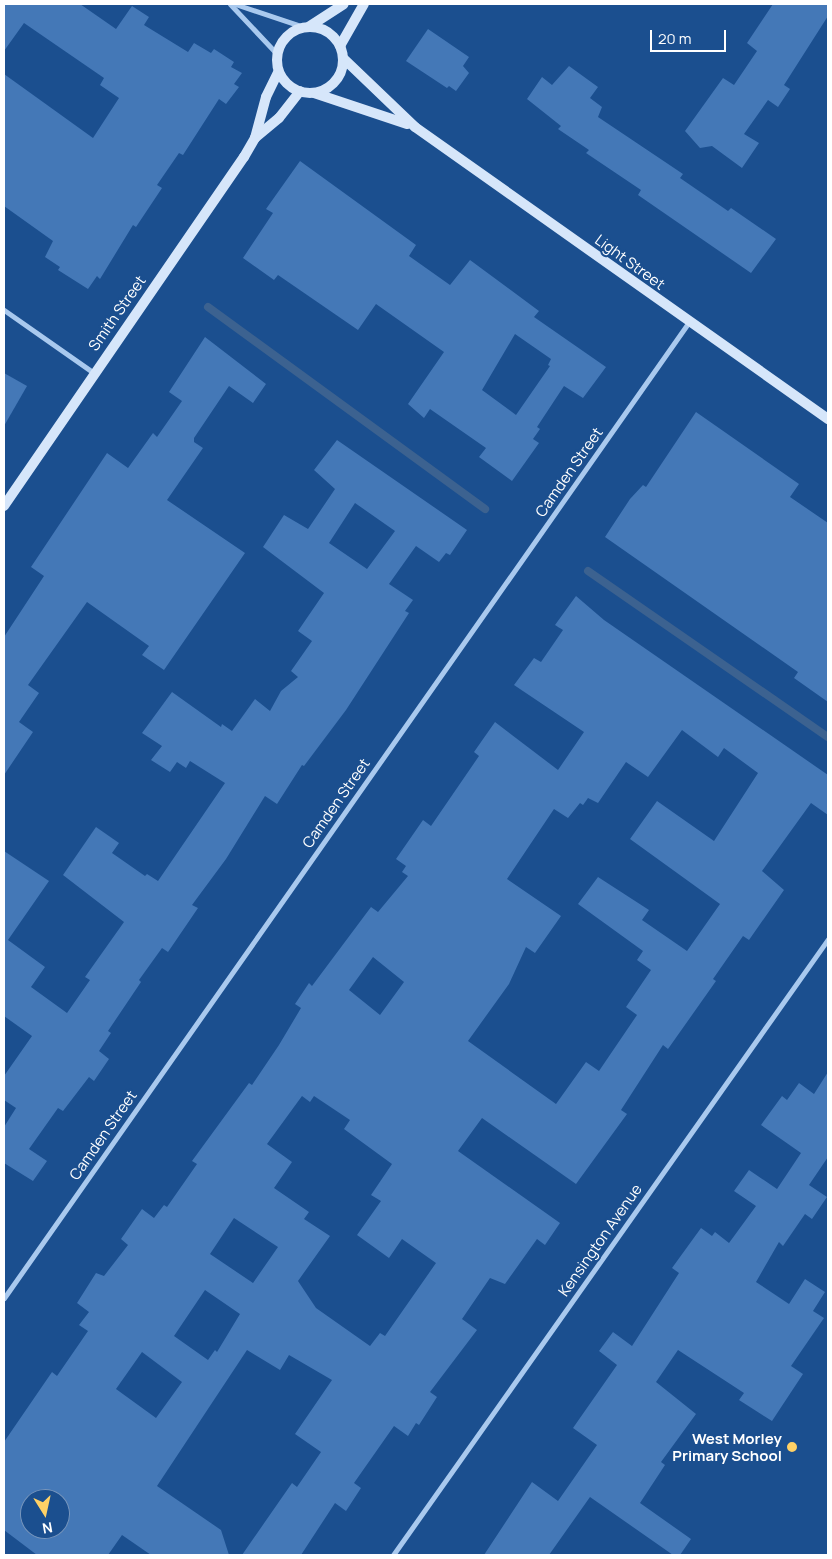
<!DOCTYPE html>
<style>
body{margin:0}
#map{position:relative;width:832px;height:1559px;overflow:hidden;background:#1b4f8f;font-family:Manrope,sans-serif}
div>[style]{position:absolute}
.stream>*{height:8px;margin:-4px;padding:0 4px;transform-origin:4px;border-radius:4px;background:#3c6290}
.building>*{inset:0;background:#4478b7}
.street>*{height:5px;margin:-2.5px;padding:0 2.5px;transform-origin:2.5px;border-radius:2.5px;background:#a9c9ee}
.secondary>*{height:10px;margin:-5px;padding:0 5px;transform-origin:5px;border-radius:5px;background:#d6e6fa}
.secondary>.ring{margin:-5px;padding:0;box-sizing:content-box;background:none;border:10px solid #d6e6fa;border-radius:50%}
.dots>*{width:14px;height:14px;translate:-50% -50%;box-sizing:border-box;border:2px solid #1b4f8f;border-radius:50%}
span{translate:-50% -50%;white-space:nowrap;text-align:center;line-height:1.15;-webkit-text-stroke:4px #1b4f8f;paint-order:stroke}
.street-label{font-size:15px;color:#fff}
.poi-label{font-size:15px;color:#fff;font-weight:700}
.right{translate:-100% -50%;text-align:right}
.frame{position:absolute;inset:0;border:5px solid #fff;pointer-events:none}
.north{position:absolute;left:20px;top:1489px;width:50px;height:50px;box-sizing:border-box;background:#1b4f8f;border:1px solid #7695bc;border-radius:50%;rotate:170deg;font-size:14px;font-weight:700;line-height:20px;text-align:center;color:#fff}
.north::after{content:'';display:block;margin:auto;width:18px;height:22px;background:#ffd166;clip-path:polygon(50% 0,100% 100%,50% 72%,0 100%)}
.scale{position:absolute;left:650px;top:30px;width:76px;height:22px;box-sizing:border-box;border:2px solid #fff;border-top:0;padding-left:6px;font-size:15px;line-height:18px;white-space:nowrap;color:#fff;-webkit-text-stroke:4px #1b4f8f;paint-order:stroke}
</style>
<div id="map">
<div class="stream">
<div style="left:208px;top:307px;width:343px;rotate:36.1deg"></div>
<div style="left:588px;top:571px;width:292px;rotate:34.7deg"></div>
</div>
<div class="building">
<div style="clip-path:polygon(4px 4px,80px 4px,116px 29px,132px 6px,149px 17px,144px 25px,188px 52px,194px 43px,211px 53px,214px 49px,234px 62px,231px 67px,242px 73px,234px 84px,239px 87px,226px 104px,219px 99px,183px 155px,179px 153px,157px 185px,162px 188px,136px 227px,133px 225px,100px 279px,97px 276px,88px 289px,58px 270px,60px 267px,45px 257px,53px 241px,4px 206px,4px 74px,93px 138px,119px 98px,100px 85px,104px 78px,24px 23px,4px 51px)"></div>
<div style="clip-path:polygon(773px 4px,828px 4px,828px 16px,784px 85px,790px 89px,778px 107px,768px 100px,744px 134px,759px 143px,742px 168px,712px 146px,700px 148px,685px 131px,723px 78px,734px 85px,757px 51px,747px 43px)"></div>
<div style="clip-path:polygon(428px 29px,469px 57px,463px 66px,469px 73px,456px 91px,449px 86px,447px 88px,406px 61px)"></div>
<div style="clip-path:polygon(569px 66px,598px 87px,590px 98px,602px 107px,598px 117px,683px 174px,680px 178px,728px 211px,731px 208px,776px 239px,751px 273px,638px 195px,641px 190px,586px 153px,589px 150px,558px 129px,561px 126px,527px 99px,542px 77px,552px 85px)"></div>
<div style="clip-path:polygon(evenodd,300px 161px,416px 245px,409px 256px,450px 285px,470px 260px,539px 311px,534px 317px,606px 367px,583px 398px,564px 386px,537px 427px,540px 429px,533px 439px,539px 443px,512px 481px,479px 457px,486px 448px,430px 409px,424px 418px,408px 404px,444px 352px,376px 304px,358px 330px,278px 275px,274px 280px,243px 258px,273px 213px,266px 209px,300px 161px,515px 334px,551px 359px,548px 365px,550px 366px,516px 415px,482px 390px,515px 334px)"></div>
<div style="clip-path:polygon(205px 337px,266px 384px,253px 403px,229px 386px,194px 438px,194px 442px,203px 448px,167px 500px,245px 553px,164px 670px,142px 655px,149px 646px,87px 602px,28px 685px,39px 693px,19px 722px,33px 732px,4px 775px,4px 637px,44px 576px,31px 567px,107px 453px,128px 468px,153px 433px,157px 437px,182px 401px,169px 392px)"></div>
<div style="clip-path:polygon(4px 373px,27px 386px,4px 426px)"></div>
<div style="clip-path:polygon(696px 412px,799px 484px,790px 497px,828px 523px,828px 702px,794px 678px,798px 672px,605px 537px,630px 499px,643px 485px,646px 487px)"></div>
<div style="clip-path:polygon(evenodd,337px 440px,467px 530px,450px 555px,446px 553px,439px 562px,416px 546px,389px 584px,413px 600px,405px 611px,409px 613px,346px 710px,304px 766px,302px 765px,277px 804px,265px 796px,226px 859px,192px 905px,198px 908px,168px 952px,162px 948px,139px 980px,141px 982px,108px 1031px,111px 1033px,99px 1051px,109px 1059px,94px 1081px,89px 1077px,63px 1111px,58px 1108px,29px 1149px,47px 1161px,33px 1181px,4px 1163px,4px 1127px,16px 1108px,4px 1100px,4px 1076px,32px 1036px,4px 1016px,4px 851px,49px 881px,8px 940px,45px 967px,31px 987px,67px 1013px,90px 980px,85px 977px,124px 922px,63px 875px,96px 827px,119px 843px,112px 853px,145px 876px,147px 874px,158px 881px,225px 783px,190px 761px,186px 768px,177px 762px,170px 772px,151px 760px,162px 746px,142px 733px,172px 692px,221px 727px,222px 724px,232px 731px,255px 699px,270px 711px,281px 691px,298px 677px,291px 671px,312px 641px,298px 631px,324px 593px,263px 547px,284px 515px,308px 529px,335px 489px,314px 470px,337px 440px,355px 503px,395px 531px,367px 569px,329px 543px,355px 503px)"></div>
<div style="clip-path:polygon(evenodd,576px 596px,604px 620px,828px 775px,828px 815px,811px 803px,762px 871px,784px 890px,749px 940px,743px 936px,713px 979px,716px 981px,668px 1049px,663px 1045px,621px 1110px,627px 1114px,576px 1184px,482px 1118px,458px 1151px,560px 1223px,545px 1245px,537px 1239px,505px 1284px,490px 1278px,462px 1319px,477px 1330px,430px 1392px,437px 1397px,419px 1425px,416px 1423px,408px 1436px,394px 1426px,354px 1483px,361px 1488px,346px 1511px,335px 1503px,301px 1555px,242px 1555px,292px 1483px,297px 1487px,321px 1452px,295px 1434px,332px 1380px,289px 1355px,280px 1370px,247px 1350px,157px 1486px,221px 1530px,229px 1555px,151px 1555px,122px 1535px,108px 1555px,37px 1555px,4px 1530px,4px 1442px,52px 1372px,57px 1376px,88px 1331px,79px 1325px,89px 1312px,77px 1303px,96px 1273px,104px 1276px,128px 1245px,121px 1239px,142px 1209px,154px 1218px,164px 1205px,167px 1207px,197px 1164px,192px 1161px,249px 1083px,252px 1085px,279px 1045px,301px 1008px,295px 1004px,309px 983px,312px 986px,371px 907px,378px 912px,408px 876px,402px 872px,406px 866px,396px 859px,423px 820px,431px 826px,479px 756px,474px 752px,495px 722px,558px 770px,584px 732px,514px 685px,534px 658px,541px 662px,563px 630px,555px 625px,576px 596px,682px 730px,718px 757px,724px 748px,758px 773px,714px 841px,657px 801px,630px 839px,720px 904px,687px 951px,642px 920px,649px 910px,598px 877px,578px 904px,643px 951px,637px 960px,651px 970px,626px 1007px,637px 1015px,599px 1071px,586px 1062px,556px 1104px,468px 1041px,509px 984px,526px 947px,535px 953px,561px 916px,507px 879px,554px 809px,568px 818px,580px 803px,583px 805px,588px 798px,598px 803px,626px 762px,648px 777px,682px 730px,576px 596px,373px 957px,404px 982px,380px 1015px,349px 990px,373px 957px,576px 596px,302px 1096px,310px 1102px,314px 1096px,350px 1120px,344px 1129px,392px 1164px,371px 1195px,381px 1201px,357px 1235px,389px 1258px,402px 1239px,436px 1263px,385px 1336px,380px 1333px,370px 1346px,316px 1308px,298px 1281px,330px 1236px,304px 1219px,309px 1212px,274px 1188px,292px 1162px,267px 1144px,302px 1096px,576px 596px,234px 1218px,278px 1247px,253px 1283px,210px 1254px,234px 1218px,576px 596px,205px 1290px,240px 1314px,217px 1352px,215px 1350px,208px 1360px,174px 1336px,205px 1290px,576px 596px,142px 1352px,182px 1382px,156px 1418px,116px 1389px,142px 1352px,576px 596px,30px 1499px,60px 1499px,60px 1529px,30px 1529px,30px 1499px)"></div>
<div style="clip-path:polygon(828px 1072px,828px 1157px,809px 1185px,827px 1197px,812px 1219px,805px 1214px,783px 1246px,779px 1242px,756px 1282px,789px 1304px,805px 1279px,825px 1292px,813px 1311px,824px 1318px,791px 1366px,803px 1374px,772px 1421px,739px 1400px,744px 1393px,678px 1350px,656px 1382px,696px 1414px,661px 1462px,665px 1465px,640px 1503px,691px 1539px,680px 1555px,673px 1555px,590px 1497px,549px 1555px,484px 1555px,532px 1482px,558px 1501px,597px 1445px,573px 1428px,617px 1365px,599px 1351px,613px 1332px,632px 1346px,679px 1273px,672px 1268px,701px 1228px,712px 1236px,715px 1232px,729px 1243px,756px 1206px,734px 1191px,749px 1170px,777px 1189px,801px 1153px,761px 1125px,782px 1096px,787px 1100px,799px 1083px,814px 1094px)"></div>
</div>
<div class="street">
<div style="left:230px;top:4px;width:69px;rotate:46.8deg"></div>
<div style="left:235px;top:4px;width:73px;rotate:18.4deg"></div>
<div style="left:4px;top:310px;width:110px;rotate:35deg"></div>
<div style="left:4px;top:1298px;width:1192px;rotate:-54.94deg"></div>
<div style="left:393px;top:1555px;width:754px;rotate:-54.77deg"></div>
</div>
<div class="secondary">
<div style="left:310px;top:26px;width:40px;rotate:-32.9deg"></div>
<div class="ring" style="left:277px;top:27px;width:56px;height:56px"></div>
<div style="left:340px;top:46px;width:48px;rotate:-60.3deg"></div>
<div style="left:343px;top:58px;width:100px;rotate:43.8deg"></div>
<div style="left:415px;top:127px;width:506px;rotate:35.26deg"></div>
<div style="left:314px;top:93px;width:98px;rotate:18.4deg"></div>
<div style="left:255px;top:138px;width:31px;rotate:-40deg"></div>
<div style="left:279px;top:118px;width:34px;rotate:-52deg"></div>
<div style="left:4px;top:506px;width:424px;rotate:-55.5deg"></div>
<div style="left:244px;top:157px;width:22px;rotate:-60deg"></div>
<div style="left:255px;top:138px;width:42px;rotate:-75deg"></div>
<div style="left:266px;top:97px;width:28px;rotate:-64deg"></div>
</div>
<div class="dots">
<div style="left:792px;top:1447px;background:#ffd166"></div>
</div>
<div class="street-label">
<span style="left:630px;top:262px;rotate:36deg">Light Street</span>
<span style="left:117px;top:313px;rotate:-55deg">Smith Street</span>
<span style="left:569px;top:472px;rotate:-55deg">Camden Street</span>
<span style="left:336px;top:803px;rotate:-55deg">Camden Street</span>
<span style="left:103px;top:1135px;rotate:-55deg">Camden Street</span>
<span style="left:600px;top:1240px;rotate:-55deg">Kensington Avenue</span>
</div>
<div class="poi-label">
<span class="right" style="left:782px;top:1447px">West Morley<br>Primary School</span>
</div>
<div class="frame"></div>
<div class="north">N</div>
<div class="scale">20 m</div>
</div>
